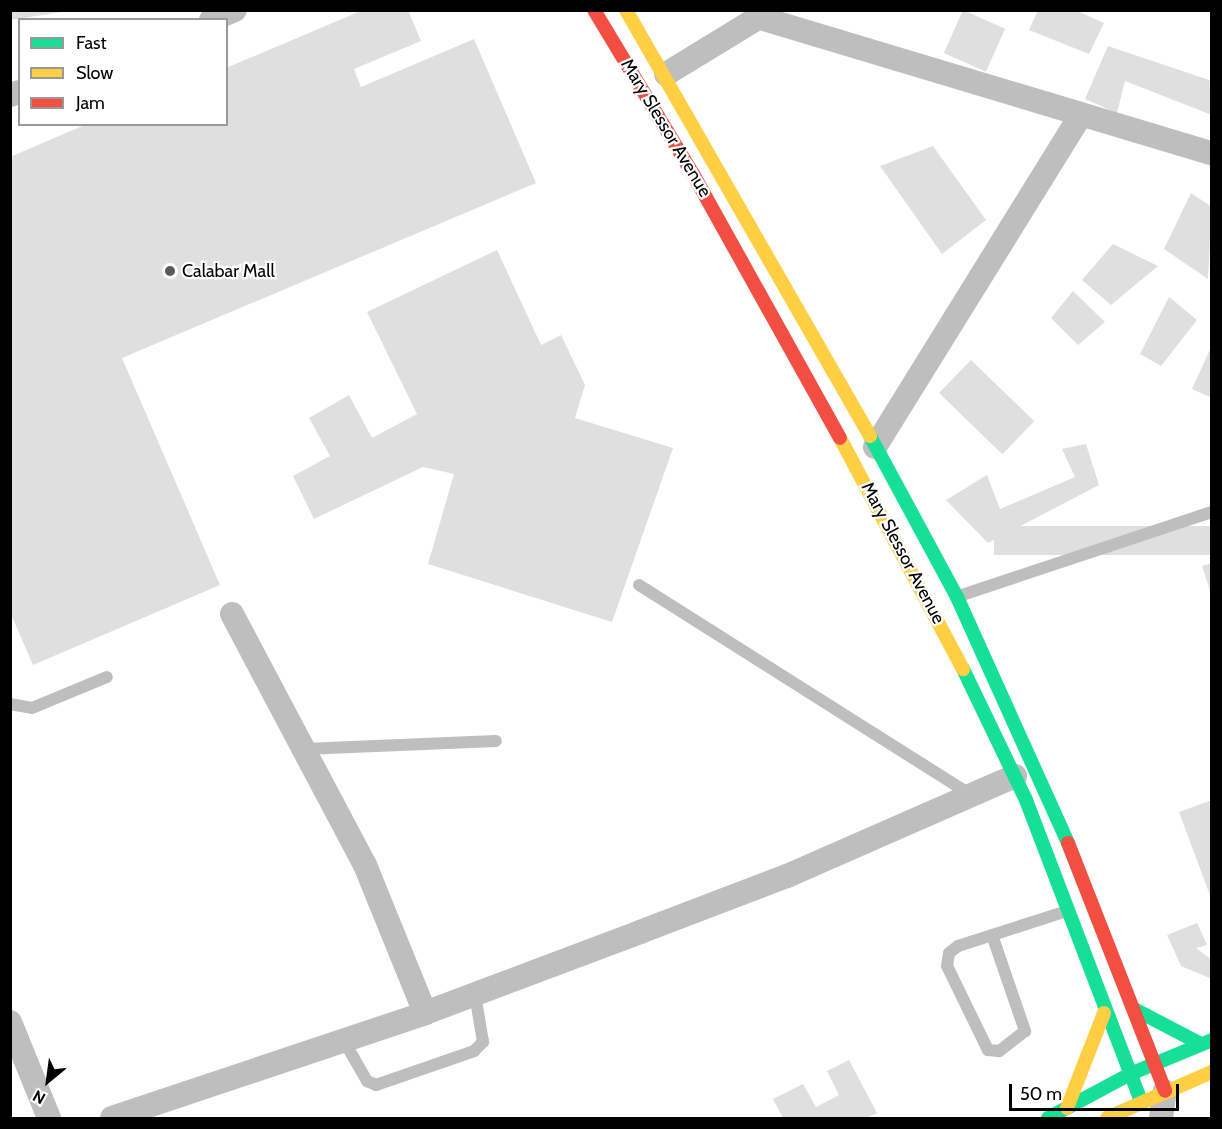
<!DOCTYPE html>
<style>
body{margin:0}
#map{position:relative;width:1222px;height:1129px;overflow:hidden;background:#fff;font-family:Cabin,sans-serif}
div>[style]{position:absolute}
.building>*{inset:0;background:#dfdfdf;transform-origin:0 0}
.lane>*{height:12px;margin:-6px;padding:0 6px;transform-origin:6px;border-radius:6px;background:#bebebe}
.street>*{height:24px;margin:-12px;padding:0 12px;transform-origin:12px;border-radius:12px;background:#bebebe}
.fast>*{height:14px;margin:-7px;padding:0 7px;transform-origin:7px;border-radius:7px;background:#16e098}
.slow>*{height:14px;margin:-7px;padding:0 7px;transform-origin:7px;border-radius:7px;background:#ffcf43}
.jam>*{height:14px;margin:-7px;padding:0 7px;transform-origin:7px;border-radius:7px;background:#f24e42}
.dots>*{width:16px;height:16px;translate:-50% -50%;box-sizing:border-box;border:3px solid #fff;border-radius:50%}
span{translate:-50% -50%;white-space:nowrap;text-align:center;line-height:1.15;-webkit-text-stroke:4.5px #fff;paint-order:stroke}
.street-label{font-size:18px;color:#000}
.poi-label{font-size:18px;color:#000}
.left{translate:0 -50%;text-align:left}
.frame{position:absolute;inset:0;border:12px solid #000;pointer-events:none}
.legend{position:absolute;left:18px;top:18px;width:210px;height:108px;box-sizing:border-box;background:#fff;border:2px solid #999;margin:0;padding:8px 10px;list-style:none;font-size:18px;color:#000}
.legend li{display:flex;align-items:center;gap:12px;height:30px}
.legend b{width:30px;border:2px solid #999}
.north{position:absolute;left:18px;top:1051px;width:60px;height:60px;-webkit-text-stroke:4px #fff;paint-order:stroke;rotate:209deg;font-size:16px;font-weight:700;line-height:24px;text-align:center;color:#000}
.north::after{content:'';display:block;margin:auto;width:21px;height:27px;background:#000;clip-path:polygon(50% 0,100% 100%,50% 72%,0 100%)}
.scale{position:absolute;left:1009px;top:1084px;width:170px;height:27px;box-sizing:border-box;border:3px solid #000;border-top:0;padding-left:8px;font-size:18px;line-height:21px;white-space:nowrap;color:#000;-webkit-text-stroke:4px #fff;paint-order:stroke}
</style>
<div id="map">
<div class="building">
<div style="clip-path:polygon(10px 10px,62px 10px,62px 12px,10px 20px)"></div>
<div style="clip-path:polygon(363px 10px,408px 10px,421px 41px,354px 69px,361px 87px,474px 39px,536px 183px,122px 358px,220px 585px,33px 665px,10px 612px,10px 157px,87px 124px,226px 124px,226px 68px)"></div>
<div style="left:963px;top:10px;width:46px;height:47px;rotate:24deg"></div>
<div style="clip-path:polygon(1038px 10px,1075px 10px,1104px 23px,1089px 54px,1029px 30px)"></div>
<div style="clip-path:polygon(1108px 46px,1212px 81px,1212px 115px,1125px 81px,1117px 113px,1085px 99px)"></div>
<div style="clip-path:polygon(933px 146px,986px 220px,942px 254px,880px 166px)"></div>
<div style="clip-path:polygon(1191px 193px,1212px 207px,1208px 279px,1164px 249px)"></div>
<div style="clip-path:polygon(1113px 244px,1158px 266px,1111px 305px,1082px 280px)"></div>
<div style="clip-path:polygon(497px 250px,541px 345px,561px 335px,585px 385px,575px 418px,673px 448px,612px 622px,428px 564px,454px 474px,423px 467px,314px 519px,293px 476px,330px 456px,309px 418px,349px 395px,372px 438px,417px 414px,367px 312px)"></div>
<div style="clip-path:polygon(1073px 291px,1105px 322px,1078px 345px,1051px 318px)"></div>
<div style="clip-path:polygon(1169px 297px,1197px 320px,1161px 366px,1140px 354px)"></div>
<div style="clip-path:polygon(1212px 345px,1212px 398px,1192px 389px)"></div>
<div style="left:971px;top:360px;width:88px;height:46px;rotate:44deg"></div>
<div style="clip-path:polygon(1086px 444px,1099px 485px,988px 543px,946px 500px,987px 475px,1000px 509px,1075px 477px,1062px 449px)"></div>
<div style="left:1212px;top:526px;width:29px;height:218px;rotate:90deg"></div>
<div style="clip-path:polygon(1212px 563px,1212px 594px,1211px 594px,1202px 566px)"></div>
<div style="clip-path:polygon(1212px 800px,1212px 898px,1211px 898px,1179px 812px)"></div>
<div style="clip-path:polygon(1197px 923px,1207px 945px,1196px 948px,1212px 960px,1212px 979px,1181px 966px,1167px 935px)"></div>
<div style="clip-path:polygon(849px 1060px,877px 1113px,866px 1118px,783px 1118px,773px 1099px,803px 1084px,816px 1107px,839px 1095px,827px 1071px)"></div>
</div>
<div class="lane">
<div style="left:639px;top:585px;width:393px;rotate:32.3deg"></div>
<div style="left:959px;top:596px;width:267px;rotate:-18.4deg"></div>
<div style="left:10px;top:704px;width:22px;rotate:10deg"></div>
<div style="left:32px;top:708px;width:81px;rotate:-22.5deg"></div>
<div style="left:304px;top:749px;width:192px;rotate:-2.4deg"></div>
<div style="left:992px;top:935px;width:102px;rotate:71deg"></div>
<div style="left:1025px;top:1031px;width:33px;rotate:142deg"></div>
<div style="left:999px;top:1051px;width:11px;rotate:-175deg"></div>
<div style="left:988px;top:1050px;width:93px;rotate:-116deg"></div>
<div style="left:947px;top:966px;width:13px;rotate:-81deg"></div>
<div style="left:949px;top:953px;width:11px;rotate:-38deg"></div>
<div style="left:958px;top:946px;width:114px;rotate:-17.8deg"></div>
<div style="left:344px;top:1041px;width:46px;rotate:60.1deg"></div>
<div style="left:367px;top:1081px;width:10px;rotate:24deg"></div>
<div style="left:376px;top:1085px;width:104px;rotate:-19.1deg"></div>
<div style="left:474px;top:1051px;width:13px;rotate:-45deg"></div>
<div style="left:483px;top:1042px;width:49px;rotate:-99.5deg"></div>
</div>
<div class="street">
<div style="left:764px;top:19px;width:468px;rotate:16.7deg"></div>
<div style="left:211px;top:20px;width:26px;rotate:-23deg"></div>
<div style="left:666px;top:74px;width:123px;rotate:-31.4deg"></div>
<div style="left:10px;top:95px;width:10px;rotate:-17deg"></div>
<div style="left:875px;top:447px;width:391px;rotate:-58.2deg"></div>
<div style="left:232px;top:614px;width:284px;rotate:62.1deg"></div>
<div style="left:365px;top:865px;width:160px;rotate:67.9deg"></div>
<div style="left:10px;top:1022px;width:104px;rotate:67.9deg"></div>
<div style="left:112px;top:1118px;width:330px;rotate:-18.5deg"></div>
<div style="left:425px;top:1013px;width:230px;rotate:-20.6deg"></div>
<div style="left:640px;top:932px;width:157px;rotate:-20.9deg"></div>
<div style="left:787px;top:876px;width:249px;rotate:-23.7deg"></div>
<div style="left:1161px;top:1118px;width:27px;rotate:-82deg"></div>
</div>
<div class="fast">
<div style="left:870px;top:436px;width:183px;rotate:61.6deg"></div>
<div style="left:957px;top:597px;width:270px;rotate:65.7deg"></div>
<div style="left:963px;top:669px;width:145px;rotate:64.3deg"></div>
<div style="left:1026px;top:800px;width:322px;rotate:69.1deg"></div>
<div style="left:1134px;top:1009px;width:76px;rotate:27.6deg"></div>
<div style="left:1048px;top:1118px;width:93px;rotate:-28.2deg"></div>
<div style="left:1130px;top:1074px;width:89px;rotate:-22.5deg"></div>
</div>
<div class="slow">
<div style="left:626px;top:10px;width:491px;rotate:60.2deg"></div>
<div style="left:840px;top:438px;width:262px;rotate:62deg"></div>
<div style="left:1067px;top:1108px;width:102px;rotate:-68.7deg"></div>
<div style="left:1107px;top:1118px;width:115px;rotate:-23.7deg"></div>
</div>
<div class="jam">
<div style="left:594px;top:10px;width:192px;rotate:58.9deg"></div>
<div style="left:693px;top:174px;width:302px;rotate:60.9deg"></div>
<div style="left:1068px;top:843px;width:266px;rotate:68.6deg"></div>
</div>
<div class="dots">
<div style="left:170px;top:271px;background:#595959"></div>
</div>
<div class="street-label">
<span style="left:666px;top:128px;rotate:59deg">Mary Slessor Avenue</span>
<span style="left:903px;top:553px;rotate:62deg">Mary Slessor Avenue</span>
</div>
<div class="poi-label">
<span class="left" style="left:182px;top:271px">Calabar Mall</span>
</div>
<div class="frame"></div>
<ul class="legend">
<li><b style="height:8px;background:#16e098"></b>Fast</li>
<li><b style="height:8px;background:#ffcf43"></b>Slow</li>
<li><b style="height:8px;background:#f24e42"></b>Jam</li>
</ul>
<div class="north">N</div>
<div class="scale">50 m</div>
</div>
